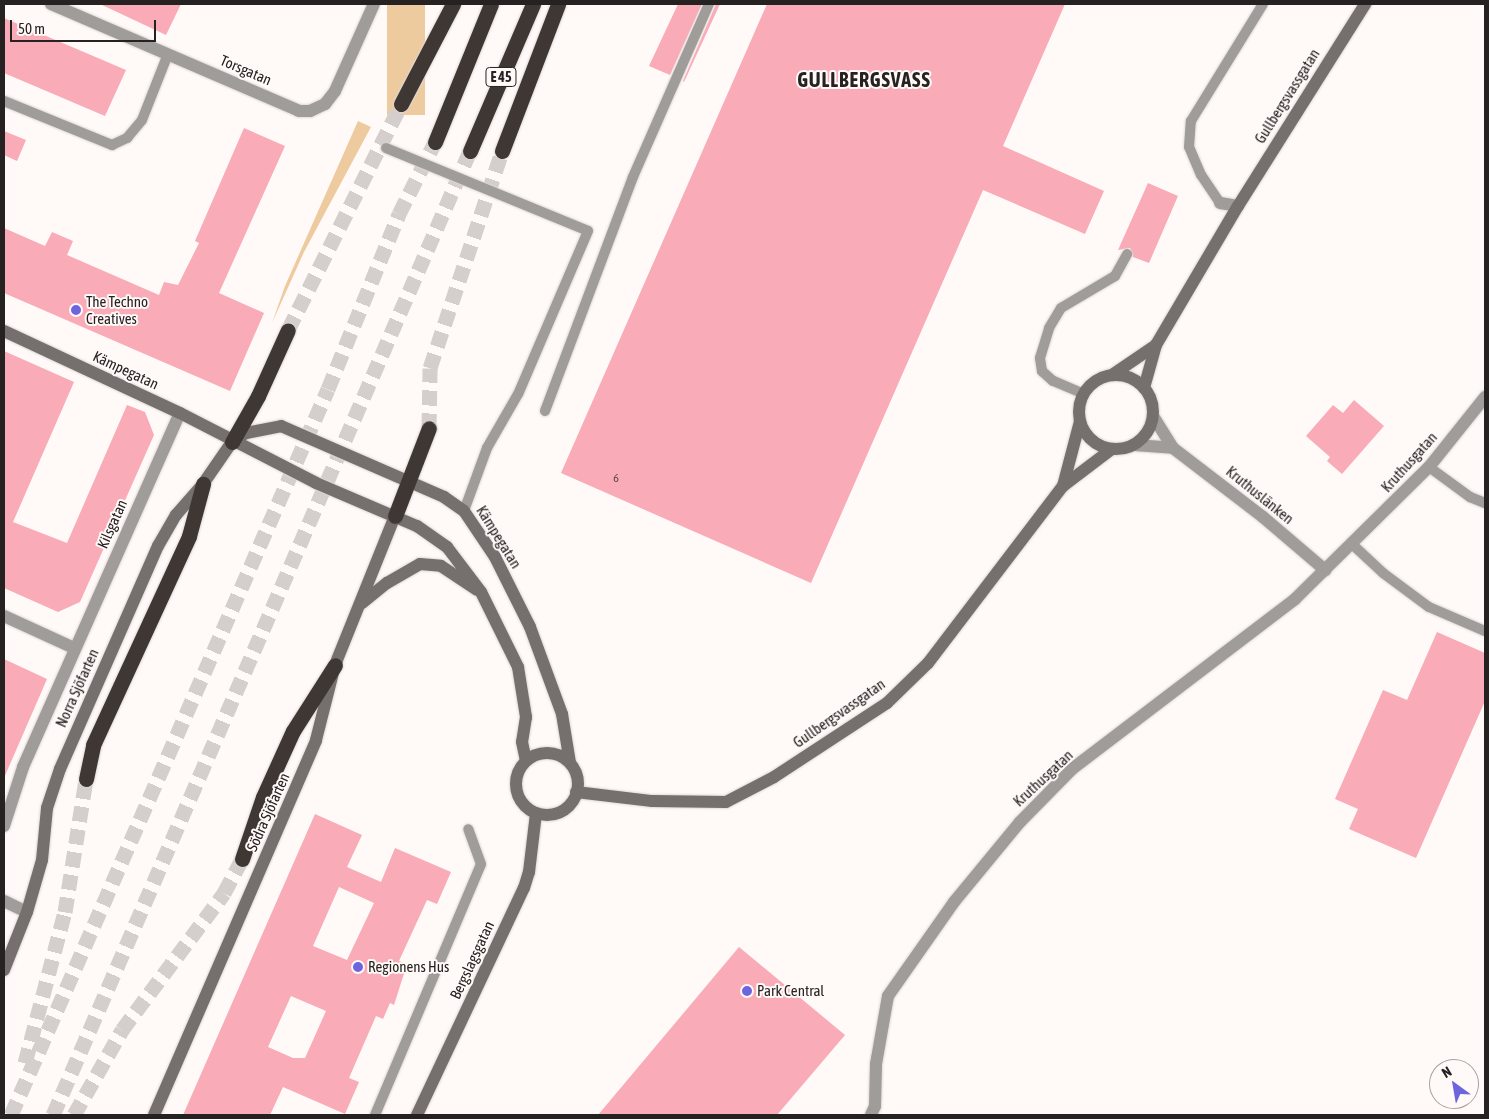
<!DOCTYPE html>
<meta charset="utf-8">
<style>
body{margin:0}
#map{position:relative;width:1489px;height:1119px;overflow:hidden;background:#fff9f7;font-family:"Asap Condensed",sans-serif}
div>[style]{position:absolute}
.green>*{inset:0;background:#eecb9f;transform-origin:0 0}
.building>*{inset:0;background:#f9abb8}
.highway-tunnel>*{height:15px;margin-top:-7.5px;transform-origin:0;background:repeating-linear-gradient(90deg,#d4cecc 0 15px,transparent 0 23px)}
.roads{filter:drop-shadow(0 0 1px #dcd7d5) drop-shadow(0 0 1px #dcd7d5)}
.lane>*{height:10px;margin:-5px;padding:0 5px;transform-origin:5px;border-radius:5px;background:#a09c9a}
.street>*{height:12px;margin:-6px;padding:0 6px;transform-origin:6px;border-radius:6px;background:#a09c9a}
.secondary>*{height:12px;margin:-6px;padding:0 6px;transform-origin:6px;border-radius:6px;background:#75706d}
.secondary>.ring{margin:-6px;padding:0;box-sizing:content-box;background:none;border:12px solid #75706d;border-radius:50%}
.highway>*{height:15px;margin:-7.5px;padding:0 7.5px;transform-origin:7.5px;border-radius:7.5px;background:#3e3733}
.dots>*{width:14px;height:14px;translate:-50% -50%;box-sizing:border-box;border:2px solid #fff9f7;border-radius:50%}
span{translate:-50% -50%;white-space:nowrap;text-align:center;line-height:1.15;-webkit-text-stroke:4px #fff9f7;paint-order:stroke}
.number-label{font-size:12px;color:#5b4448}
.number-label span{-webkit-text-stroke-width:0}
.shield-label span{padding:1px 4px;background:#fff9f7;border:1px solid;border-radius:4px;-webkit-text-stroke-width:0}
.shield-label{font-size:14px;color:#262222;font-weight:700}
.street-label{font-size:15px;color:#262222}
.poi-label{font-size:15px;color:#262222}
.left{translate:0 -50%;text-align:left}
.district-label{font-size:20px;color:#262222;font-weight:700;letter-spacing:1px}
.frame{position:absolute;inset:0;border:5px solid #262222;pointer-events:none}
.north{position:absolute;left:1429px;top:1059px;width:50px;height:50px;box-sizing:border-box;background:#fff9f7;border:1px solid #a8a3a2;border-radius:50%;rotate:328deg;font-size:14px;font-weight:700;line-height:20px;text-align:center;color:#262222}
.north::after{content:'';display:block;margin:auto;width:18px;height:22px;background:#6d64de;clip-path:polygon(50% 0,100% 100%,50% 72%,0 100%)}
.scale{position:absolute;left:10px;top:20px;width:146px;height:22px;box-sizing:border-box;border:2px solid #262222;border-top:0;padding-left:6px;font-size:15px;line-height:18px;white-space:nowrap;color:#262222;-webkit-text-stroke:4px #fff9f7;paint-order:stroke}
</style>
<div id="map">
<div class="green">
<div style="left:387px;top:4px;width:38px;height:111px"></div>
<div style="clip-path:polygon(358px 121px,371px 127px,304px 252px,272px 323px,285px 286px)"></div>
</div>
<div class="building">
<div style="clip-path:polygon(100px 4px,181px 4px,166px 35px)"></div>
<div style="clip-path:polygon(678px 4px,702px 4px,670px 75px,649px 66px)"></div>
<div style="clip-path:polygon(716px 4px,720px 4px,684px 82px,683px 81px)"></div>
<div style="clip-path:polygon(767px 4px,1065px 4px,1003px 146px,1104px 191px,1085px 234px,983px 190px,811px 583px,561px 473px)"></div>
<div style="clip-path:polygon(4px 18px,126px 70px,105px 116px,4px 73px)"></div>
<div style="clip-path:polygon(244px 128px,285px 146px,219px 293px,264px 313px,230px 391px,4px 293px,4px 228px,45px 246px,52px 232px,73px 241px,67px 255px,159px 295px,164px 282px,178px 285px,199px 243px,195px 241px)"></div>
<div style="clip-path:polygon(4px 131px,26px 140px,17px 161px,4px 155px)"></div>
<div style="clip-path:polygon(1148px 183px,1178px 196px,1149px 263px,1133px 257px,1130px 248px,1118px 250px)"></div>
<div style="clip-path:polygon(4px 351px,74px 382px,13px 522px,67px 543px,127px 405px,145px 412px,154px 435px,80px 602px,58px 612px,4px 588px)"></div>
<div style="clip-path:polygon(1354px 400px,1384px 426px,1342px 474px,1327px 461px,1330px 457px,1306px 436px,1333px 405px,1343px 413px)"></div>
<div style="clip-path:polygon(1437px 632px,1485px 653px,1485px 701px,1416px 858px,1349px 829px,1358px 809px,1335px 799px,1383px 690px,1407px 700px)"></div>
<div style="clip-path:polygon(4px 659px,47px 679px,4px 778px)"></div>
<div style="clip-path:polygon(evenodd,315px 814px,362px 835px,347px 867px,381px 882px,395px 848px,451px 872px,437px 904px,427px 900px,399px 961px,407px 964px,394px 1005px,390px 1003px,383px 1019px,376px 1016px,349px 1078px,359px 1082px,345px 1114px,283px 1087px,270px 1115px,183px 1115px,315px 814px,339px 887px,374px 903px,347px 960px,313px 946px,339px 887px,315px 814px,291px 996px,326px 1011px,305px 1058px,293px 1058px,268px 1047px,291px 996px)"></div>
<div style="clip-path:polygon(739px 947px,845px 1035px,777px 1115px,598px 1115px)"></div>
</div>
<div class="highway-tunnel">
<div style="left:288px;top:330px;width:253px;rotate:-63.4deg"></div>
<div style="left:429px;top:428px;width:60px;rotate:-89deg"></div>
<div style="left:430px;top:368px;width:229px;rotate:-71.6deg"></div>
<div style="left:25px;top:1063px;width:156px;rotate:-75.2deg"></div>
<div style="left:65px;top:912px;width:135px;rotate:-81deg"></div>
<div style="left:11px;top:1115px;width:792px;rotate:-66.41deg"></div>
<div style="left:328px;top:389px;width:189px;rotate:-67.9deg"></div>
<div style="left:399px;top:214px;width:80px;rotate:-63.4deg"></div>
<div style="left:53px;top:1115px;width:1050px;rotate:-66.61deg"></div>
<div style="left:74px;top:1115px;width:98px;rotate:-60.5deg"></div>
<div style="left:122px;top:1030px;width:171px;rotate:-53.3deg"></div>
<div style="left:224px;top:893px;width:38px;rotate:-62deg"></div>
</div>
<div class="roads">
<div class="lane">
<div style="left:4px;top:101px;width:117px;rotate:22.2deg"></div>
<div style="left:112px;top:145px;width:17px;rotate:-25deg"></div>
<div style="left:127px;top:138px;width:23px;rotate:-50deg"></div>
<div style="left:142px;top:120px;width:71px;rotate:-68.5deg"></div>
<div style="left:386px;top:148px;width:218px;rotate:22.3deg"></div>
<div style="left:588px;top:231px;width:177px;rotate:113.2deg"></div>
<div style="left:518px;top:394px;width:62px;rotate:119.9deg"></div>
<div style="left:487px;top:448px;width:67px;rotate:110.1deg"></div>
<div style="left:1220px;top:203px;width:34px;rotate:-124deg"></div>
<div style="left:1201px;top:175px;width:30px;rotate:-113deg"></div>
<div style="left:1189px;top:147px;width:26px;rotate:-86deg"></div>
<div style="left:1191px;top:121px;width:137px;rotate:-58.4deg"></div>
<div style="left:1084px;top:394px;width:34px;rotate:-157deg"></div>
<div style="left:1053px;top:381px;width:15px;rotate:-138deg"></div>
<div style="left:1042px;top:371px;width:13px;rotate:-99deg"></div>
<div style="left:1040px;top:358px;width:31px;rotate:-73deg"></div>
<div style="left:1049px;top:328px;width:23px;rotate:-59deg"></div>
<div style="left:1061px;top:308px;width:63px;rotate:-30.7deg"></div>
<div style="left:1115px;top:276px;width:25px;rotate:-61deg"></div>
<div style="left:545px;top:411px;width:250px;rotate:-69.4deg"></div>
<div style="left:633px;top:177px;width:189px;rotate:-66.3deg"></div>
<div style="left:1429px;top:467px;width:51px;rotate:36.2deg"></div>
<div style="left:1470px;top:497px;width:16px;rotate:22deg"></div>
<div style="left:1353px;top:545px;width:41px;rotate:43deg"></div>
<div style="left:1383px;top:573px;width:57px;rotate:36.5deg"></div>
<div style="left:1429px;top:607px;width:61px;rotate:23.2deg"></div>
<div style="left:375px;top:1115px;width:272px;rotate:-67.1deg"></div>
<div style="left:481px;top:864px;width:37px;rotate:-110deg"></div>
</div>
<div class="street">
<div style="left:51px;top:4px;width:270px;rotate:23.3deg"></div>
<div style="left:299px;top:111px;width:11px"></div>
<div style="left:310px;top:111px;width:17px;rotate:-25deg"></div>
<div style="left:325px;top:104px;width:16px;rotate:-52deg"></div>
<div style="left:335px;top:91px;width:95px;rotate:-65.9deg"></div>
<div style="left:1220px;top:203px;width:18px;rotate:9deg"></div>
<div style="left:1153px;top:416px;width:38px;rotate:58deg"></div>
<div style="left:1173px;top:448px;width:113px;rotate:37.5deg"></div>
<div style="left:1263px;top:517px;width:82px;rotate:40.5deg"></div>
<div style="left:1134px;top:445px;width:39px;rotate:4deg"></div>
<div style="left:4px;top:616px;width:77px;rotate:24.6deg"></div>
<div style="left:4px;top:826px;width:62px;rotate:-72.1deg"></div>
<div style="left:23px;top:767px;width:387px;rotate:-66.1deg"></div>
<div style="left:4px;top:901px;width:25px;rotate:26deg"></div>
<div style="left:871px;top:1115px;width:10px;rotate:-66deg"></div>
<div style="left:875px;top:1106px;width:42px;rotate:-88.6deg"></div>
<div style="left:876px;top:1064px;width:69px;rotate:-80deg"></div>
<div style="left:888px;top:996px;width:115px;rotate:-54.9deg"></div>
<div style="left:954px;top:902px;width:104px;rotate:-50.5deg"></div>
<div style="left:1020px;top:822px;width:74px;rotate:-45.5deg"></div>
<div style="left:1072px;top:769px;width:280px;rotate:-37.3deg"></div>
<div style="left:1295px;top:599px;width:188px;rotate:-44.6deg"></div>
<div style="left:1429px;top:467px;width:90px;rotate:-51.3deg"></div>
</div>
<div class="secondary">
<div style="left:4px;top:331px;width:194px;rotate:25deg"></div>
<div style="left:180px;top:413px;width:153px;rotate:27.2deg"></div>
<div style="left:316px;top:483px;width:110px;rotate:23.1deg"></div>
<div style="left:417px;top:526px;width:37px;rotate:35deg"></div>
<div style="left:447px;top:547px;width:56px;rotate:52.9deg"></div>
<div style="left:481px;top:592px;width:84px;rotate:63.7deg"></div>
<div style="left:518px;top:667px;width:51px;rotate:80.9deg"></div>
<div style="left:526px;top:717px;width:25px;rotate:99deg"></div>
<div style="left:522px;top:742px;width:19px;rotate:78deg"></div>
<div class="ring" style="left:1079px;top:375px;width:62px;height:62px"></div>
<div style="left:1112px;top:375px;width:53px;rotate:-34.3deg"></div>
<div style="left:1144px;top:388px;width:45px;rotate:-74.4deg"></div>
<div style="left:1156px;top:345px;width:161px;rotate:-59.5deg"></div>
<div style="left:1238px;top:206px;width:239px;rotate:-57.8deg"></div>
<div style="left:1063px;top:486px;width:67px;rotate:-75.3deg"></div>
<div style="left:362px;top:603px;width:32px;rotate:-39deg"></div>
<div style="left:387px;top:583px;width:38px;rotate:-30deg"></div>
<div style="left:420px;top:564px;width:21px;rotate:5deg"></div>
<div style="left:441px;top:566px;width:43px;rotate:33.7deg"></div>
<div class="ring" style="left:516px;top:753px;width:50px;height:50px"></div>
<div style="left:576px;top:792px;width:77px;rotate:6.8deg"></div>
<div style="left:652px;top:801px;width:74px;rotate:0.8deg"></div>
<div style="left:726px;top:802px;width:54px;rotate:-27.5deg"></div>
<div style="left:774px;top:777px;width:135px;rotate:-33.2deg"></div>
<div style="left:887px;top:703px;width:57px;rotate:-44.3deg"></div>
<div style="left:928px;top:663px;width:223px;rotate:-52.7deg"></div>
<div style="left:1063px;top:486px;width:61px;rotate:-37.1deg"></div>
<div style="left:4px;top:970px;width:62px;rotate:-68.4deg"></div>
<div style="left:27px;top:912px;width:54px;rotate:-73.9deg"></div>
<div style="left:42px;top:860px;width:52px;rotate:-84.5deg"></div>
<div style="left:47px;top:808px;width:41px;rotate:-71.6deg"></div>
<div style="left:60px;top:769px;width:244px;rotate:-66.3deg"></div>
<div style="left:158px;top:546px;width:36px;rotate:-60deg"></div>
<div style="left:176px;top:515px;width:41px;rotate:-48.9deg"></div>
<div style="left:203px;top:484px;width:51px;rotate:-55.4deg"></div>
<div style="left:232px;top:442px;width:17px;rotate:-33deg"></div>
<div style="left:246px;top:433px;width:36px;rotate:-11deg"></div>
<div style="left:281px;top:426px;width:178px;rotate:23.5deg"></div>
<div style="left:444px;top:497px;width:24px;rotate:35deg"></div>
<div style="left:464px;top:511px;width:55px;rotate:56deg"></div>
<div style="left:495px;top:557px;width:78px;rotate:63.4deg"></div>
<div style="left:530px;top:627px;width:93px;rotate:69.8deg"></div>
<div style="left:562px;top:714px;width:50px;rotate:80.7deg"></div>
<div style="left:154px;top:1115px;width:408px;rotate:-66.6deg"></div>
<div style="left:316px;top:740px;width:77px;rotate:-75.8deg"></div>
<div style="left:335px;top:665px;width:161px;rotate:-68.1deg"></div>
<div style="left:417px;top:1115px;width:251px;rotate:-64.8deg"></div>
<div style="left:524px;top:888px;width:17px;rotate:-73deg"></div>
<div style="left:529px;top:872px;width:59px;rotate:-83.2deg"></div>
</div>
<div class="highway">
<div style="left:401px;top:104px;width:113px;rotate:-62.5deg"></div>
<div style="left:435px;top:142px;width:149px;rotate:-67.9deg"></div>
<div style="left:470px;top:151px;width:160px;rotate:-66.8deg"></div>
<div style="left:502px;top:151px;width:157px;rotate:-69.1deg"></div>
<div style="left:232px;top:442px;width:53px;rotate:-60.5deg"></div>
<div style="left:258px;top:396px;width:72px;rotate:-65.6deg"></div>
<div style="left:395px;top:516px;width:94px;rotate:-68.9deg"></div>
<div style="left:86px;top:779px;width:35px;rotate:-78deg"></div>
<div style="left:93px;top:745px;width:230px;rotate:-65.3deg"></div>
<div style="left:189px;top:536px;width:54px;rotate:-74.9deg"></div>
<div style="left:242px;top:859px;width:65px;rotate:-71.3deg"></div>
<div style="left:263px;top:797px;width:72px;rotate:-65.6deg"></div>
<div style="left:293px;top:731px;width:78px;rotate:-57.5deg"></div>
</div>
</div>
<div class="dots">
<div style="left:76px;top:310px;background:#6d64de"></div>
<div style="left:358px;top:967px;background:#6d64de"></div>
<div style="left:747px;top:991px;background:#6d64de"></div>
</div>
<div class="number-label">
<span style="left:616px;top:479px">6</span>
</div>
<div class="shield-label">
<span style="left:501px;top:77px">E 45</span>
</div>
<div class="street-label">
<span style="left:246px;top:70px;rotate:23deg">Torsgatan</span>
<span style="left:1287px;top:96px;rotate:-58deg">Gullbergsvassgatan</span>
<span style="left:126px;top:370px;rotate:25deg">Kämpegatan</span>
<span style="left:1409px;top:462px;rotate:-48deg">Kruthusgatan</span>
<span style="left:1260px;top:495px;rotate:39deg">Kruthuslänken</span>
<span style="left:112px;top:524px;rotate:-66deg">Kilsgatan</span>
<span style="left:499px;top:537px;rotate:58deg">Kämpegatan</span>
<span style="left:77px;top:688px;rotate:-66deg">Norra Sjöfarten</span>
<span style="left:839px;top:713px;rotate:-35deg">Gullbergsvassgatan</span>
<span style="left:1043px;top:778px;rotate:-43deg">Kruthusgatan</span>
<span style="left:268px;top:812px;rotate:-66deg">Södra Sjöfarten</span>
<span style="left:472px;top:960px;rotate:-65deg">Bergslagsgatan</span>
</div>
<div class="poi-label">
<span class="left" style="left:86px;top:310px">The Techno<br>Creatives</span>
<span class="left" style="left:368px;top:967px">Regionens Hus</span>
<span class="left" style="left:757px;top:991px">Park Central</span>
</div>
<div class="district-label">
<span style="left:864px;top:79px">GULLBERGSVASS</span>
</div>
<div class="frame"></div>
<div class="north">N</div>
<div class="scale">50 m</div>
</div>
